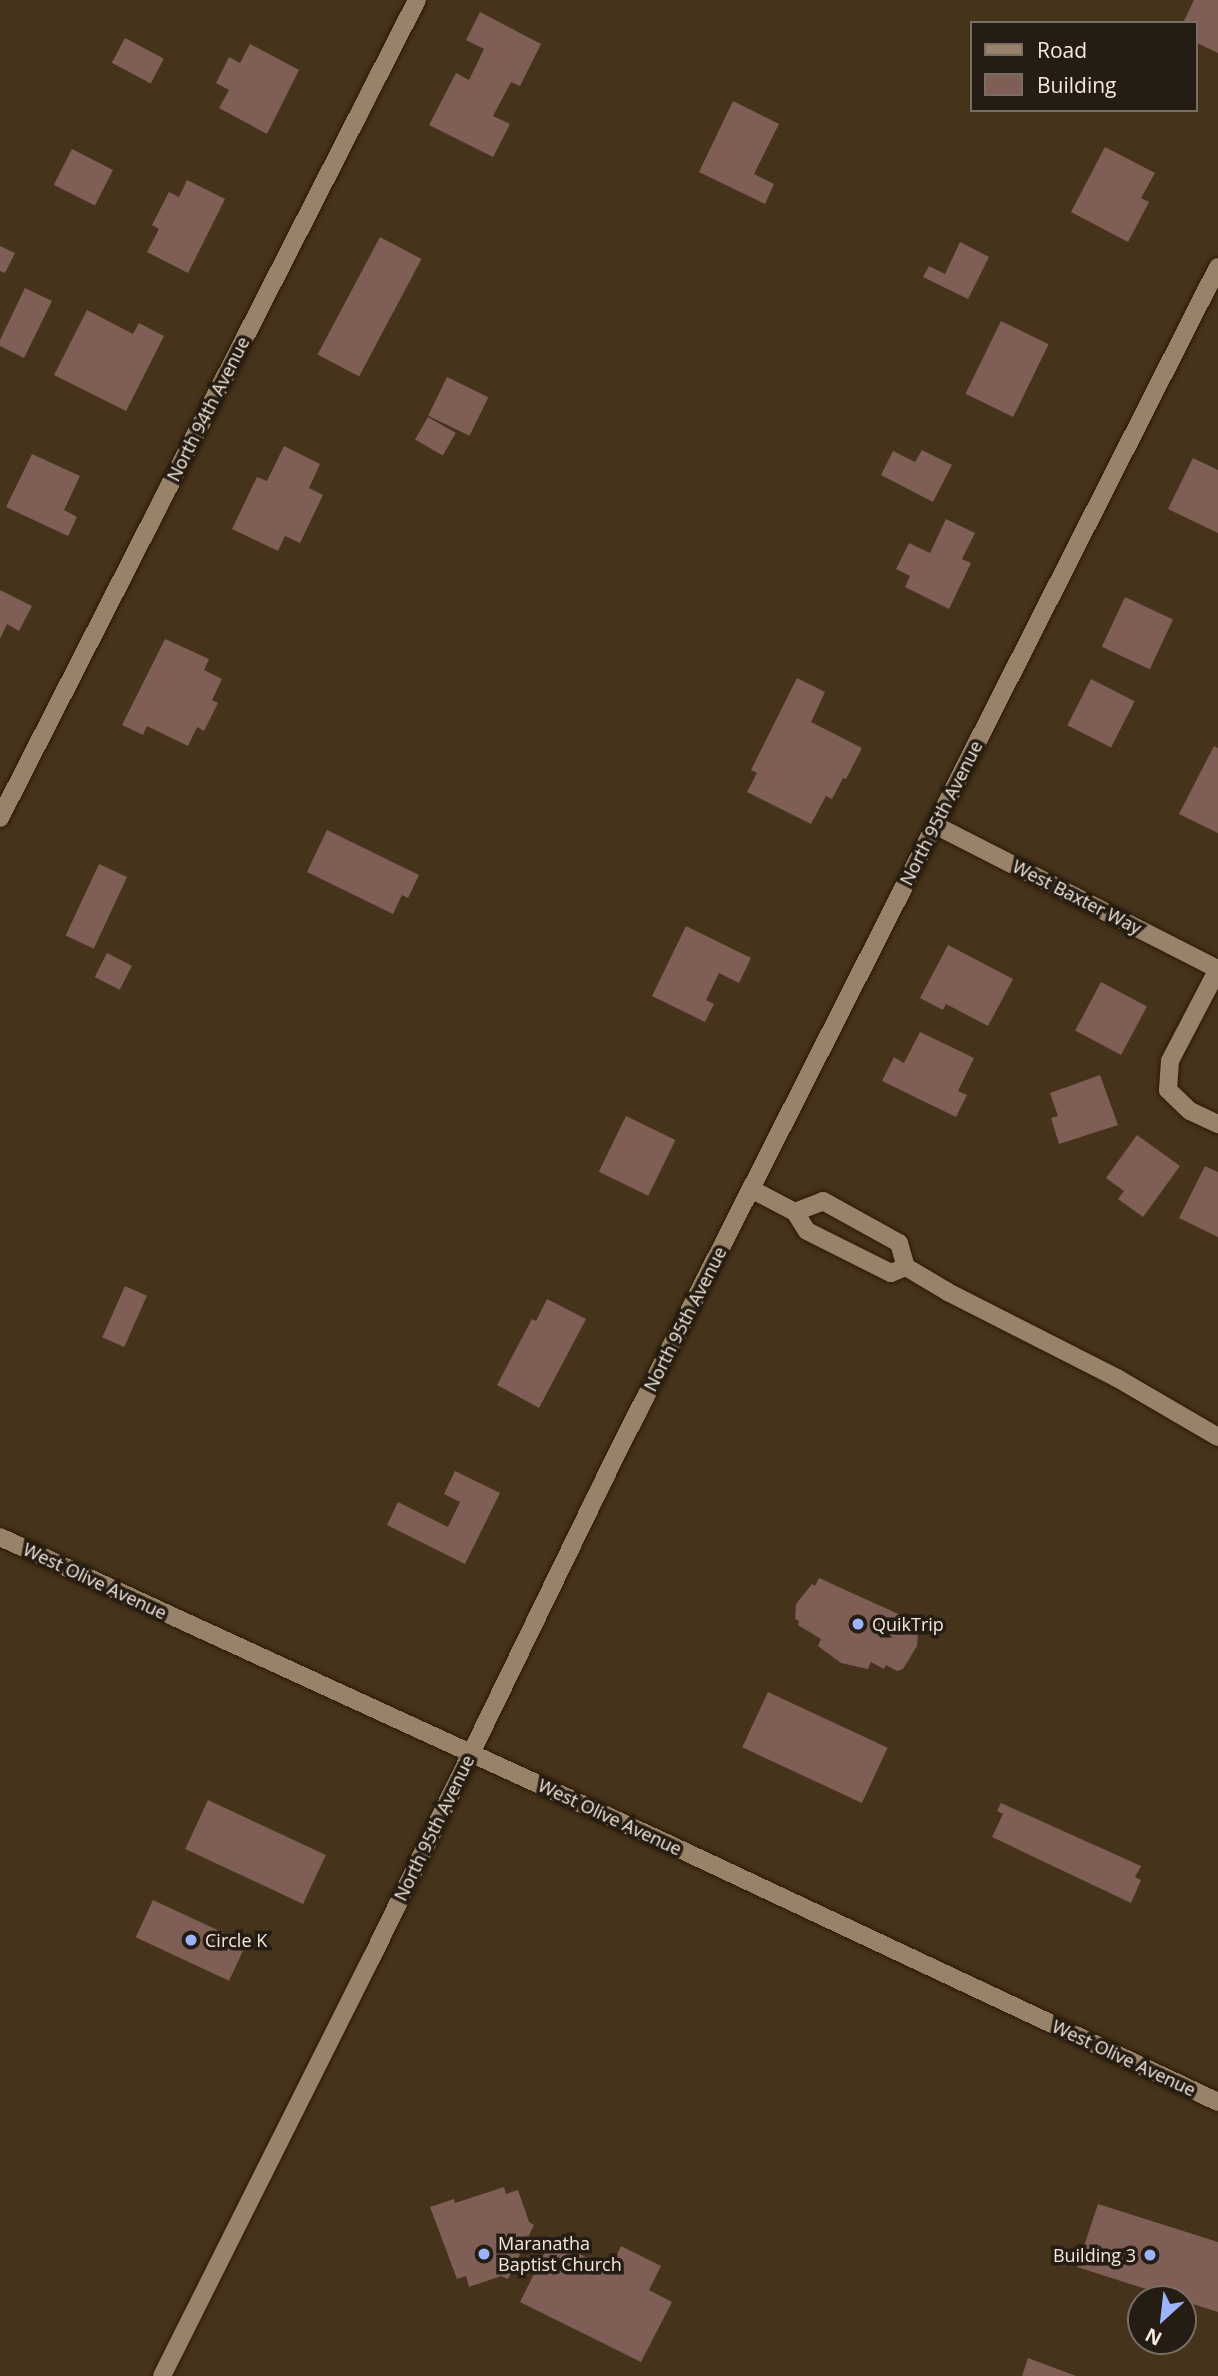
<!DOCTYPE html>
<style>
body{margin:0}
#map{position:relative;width:1218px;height:2376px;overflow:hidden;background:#46331c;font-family:"Open Sans",sans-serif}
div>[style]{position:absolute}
.building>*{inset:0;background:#7e5e55;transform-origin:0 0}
.roads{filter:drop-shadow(0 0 2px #2c1a04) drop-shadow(0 0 2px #2c1a04)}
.street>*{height:18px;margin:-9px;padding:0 9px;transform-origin:9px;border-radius:9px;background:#99826a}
.secondary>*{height:18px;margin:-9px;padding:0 9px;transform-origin:9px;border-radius:9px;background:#99826a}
.dots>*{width:19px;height:19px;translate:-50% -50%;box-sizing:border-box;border:4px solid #251d13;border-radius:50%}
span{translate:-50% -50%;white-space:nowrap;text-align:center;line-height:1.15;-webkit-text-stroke:7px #251d13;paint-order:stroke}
.street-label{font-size:18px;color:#f5e8db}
.poi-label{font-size:18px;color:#f5e8db}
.left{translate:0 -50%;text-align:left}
.right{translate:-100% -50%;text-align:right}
.legend{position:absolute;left:970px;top:21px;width:228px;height:91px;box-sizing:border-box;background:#251d13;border:2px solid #786e63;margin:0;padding:9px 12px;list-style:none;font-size:21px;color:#f5e8db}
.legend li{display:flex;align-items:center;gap:14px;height:35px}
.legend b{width:35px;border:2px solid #786e63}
.north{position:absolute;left:1127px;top:2285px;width:70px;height:70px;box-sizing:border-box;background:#251d13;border:2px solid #786e63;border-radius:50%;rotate:207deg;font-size:19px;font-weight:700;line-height:28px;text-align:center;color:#f5e8db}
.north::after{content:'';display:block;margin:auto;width:24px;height:32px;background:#9cb4fd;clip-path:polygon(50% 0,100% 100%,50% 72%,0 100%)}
</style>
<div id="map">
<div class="building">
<div style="clip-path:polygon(1194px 0,1218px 0,1218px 53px,1195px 42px,1195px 23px,1183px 23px)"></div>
<div style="clip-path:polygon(480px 12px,541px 44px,520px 86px,511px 82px,493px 116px,510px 124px,493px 157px,429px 125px,456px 73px,469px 80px,484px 49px,466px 40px)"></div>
<div style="left:125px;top:38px;width:44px;height:28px;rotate:28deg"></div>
<div style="clip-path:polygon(250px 44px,299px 70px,267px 134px,219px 108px,229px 90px,216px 83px,229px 57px,240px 63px)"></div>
<div style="clip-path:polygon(733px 101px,779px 124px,754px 174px,774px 184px,765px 204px,699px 172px)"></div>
<div style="clip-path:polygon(1105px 147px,1155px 173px,1141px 198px,1149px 202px,1128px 242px,1071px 212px)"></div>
<div style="left:72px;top:149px;width:46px;height:40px;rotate:27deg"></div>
<div style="clip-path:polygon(187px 180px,225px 199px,188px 273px,147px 252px,159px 229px,152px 225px,169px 192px,179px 197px)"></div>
<div style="left:380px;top:237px;width:47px;height:133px;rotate:28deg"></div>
<div style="clip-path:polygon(960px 242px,989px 257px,968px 299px,923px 277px,929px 266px,945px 274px)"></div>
<div style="clip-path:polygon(0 246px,15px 253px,5px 273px,0 271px)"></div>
<div style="clip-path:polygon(25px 288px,52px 301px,24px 358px,0 346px,0 340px)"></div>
<div style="clip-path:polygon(87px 310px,133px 334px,139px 323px,164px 336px,126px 411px,54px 375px)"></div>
<div style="left:1001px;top:321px;width:53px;height:81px;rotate:26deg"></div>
<div style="left:447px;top:377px;width:46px;height:43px;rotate:26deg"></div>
<div style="left:428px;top:417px;width:32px;height:26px;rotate:30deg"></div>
<div style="clip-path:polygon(284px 446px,320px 464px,309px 488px,323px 495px,300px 543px,285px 536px,278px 551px,232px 529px,257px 477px,267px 481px)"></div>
<div style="clip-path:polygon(922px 450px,952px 465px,933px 502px,881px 475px,893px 451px,915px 462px)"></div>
<div style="clip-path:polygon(32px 454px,80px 476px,64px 510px,77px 517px,68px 536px,6px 507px)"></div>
<div style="clip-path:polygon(1193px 458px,1218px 470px,1218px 533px,1168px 509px)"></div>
<div style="clip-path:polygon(946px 519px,975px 533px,962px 559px,971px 563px,949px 609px,905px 587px,910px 576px,896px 569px,909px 543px,930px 553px)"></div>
<div style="clip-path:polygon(0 590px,32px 606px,19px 631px,7px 624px,0 639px)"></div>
<div style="left:1125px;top:597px;width:53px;height:55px;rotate:25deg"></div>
<div style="clip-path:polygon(165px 639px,209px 659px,204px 670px,222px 679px,212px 700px,218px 703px,204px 731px,197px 727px,188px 746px,147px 726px,143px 735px,122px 725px)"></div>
<div style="clip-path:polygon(797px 678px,825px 692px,811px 722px,862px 748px,846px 779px,843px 778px,832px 799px,826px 796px,811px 824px,747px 792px,757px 773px,751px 770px)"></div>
<div style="left:1091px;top:679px;width:49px;height:52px;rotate:27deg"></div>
<div style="clip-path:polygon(1214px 746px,1218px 748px,1218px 833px,1179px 814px)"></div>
<div style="clip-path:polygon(327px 830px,419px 875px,408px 898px,402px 895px,393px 914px,307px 872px)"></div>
<div style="left:99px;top:864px;width:31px;height:79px;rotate:25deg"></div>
<div style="clip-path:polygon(686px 926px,751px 958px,739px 983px,719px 973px,706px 1000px,714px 1004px,705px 1022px,652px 996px)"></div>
<div style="clip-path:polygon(948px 945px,1013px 979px,988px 1026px,946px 1004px,943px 1010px,920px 998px)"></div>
<div style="left:107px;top:953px;width:28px;height:27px;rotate:27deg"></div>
<div style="left:1101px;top:982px;width:52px;height:55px;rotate:28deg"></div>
<div style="clip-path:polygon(920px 1032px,974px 1058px,958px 1091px,967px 1095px,956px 1117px,882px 1081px,894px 1057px,904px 1063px)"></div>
<div style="clip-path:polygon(1100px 1075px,1118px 1125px,1059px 1144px,1051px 1118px,1058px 1116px,1050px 1093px)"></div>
<div style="left:626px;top:1116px;width:55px;height:62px;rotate:26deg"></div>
<div style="clip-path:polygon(1137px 1135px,1180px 1166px,1143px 1217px,1118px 1199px,1124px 1191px,1106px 1178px)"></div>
<div style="clip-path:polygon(1205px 1166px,1218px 1172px,1218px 1237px,1179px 1218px)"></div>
<div style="left:125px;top:1286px;width:24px;height:56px;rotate:24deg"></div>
<div style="clip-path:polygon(547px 1299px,586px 1319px,539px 1408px,497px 1385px,532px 1319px,536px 1321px)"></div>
<div style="clip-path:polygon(455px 1471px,500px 1493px,465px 1564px,387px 1525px,398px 1502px,448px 1527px,460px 1502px,444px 1494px)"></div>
<div style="clip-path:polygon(819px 1578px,918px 1623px,914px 1631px,918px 1634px,917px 1646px,903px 1669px,897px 1671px,886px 1665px,884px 1669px,871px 1662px,868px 1669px,841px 1663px,818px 1646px,821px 1639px,798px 1625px,799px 1621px,795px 1619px,796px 1604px,812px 1584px,815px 1586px)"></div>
<div style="left:768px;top:1692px;width:132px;height:61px;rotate:25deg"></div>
<div style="left:208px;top:1800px;width:130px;height:54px;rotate:25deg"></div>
<div style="clip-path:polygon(1001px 1803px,1141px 1866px,1135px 1877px,1141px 1880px,1131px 1903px,992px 1837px,1003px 1814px,997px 1811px)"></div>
<div style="left:153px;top:1900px;width:103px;height:41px;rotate:25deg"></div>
<div style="clip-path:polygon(504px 2187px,506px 2194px,518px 2190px,529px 2222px,534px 2225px,508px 2279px,501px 2276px,469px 2287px,466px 2276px,457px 2279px,430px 2207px,454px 2199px,455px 2203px)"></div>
<div style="clip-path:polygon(1098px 2204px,1218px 2242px,1218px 2312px,1077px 2267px)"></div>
<div style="clip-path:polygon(551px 2240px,610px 2269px,621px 2246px,661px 2266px,649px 2290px,672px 2302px,641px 2362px,520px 2302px)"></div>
<div style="clip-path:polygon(1028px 2358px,1076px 2376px,1022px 2376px)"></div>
</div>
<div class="roads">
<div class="street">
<div style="left:0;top:818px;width:918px;rotate:-62.99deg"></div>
<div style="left:935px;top:825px;width:318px;rotate:27deg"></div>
<div style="left:1218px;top:969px;width:104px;rotate:117.6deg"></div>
<div style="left:1170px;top:1061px;width:29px;rotate:94deg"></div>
<div style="left:1168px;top:1090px;width:30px;rotate:44deg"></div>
<div style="left:1190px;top:1111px;width:31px;rotate:25deg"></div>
<div style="left:751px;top:1189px;width:50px;rotate:27.6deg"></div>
<div style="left:795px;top:1212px;width:22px;rotate:58deg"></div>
<div style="left:807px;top:1231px;width:94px;rotate:26.6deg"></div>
<div style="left:891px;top:1273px;width:16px;rotate:-22deg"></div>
<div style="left:795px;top:1212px;width:30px;rotate:-21deg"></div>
<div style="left:823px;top:1201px;width:87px;rotate:28.9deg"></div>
<div style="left:899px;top:1243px;width:25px;rotate:74deg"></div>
<div style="left:906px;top:1267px;width:49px;rotate:30.8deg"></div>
<div style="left:948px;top:1292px;width:190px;rotate:27deg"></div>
<div style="left:1117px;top:1378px;width:117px;rotate:30.3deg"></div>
</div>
<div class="secondary">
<div style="left:0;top:1537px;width:741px;rotate:24.66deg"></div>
<div style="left:673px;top:1846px;width:602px;rotate:25.16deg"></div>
<div style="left:162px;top:2376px;width:469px;rotate:-63.4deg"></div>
<div style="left:372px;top:1957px;width:556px;rotate:-64.08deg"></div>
<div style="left:615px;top:1457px;width:1334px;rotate:-63.13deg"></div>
</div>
</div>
<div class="dots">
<div style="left:858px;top:1624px;background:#9cb4fd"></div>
<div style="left:191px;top:1940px;background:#9cb4fd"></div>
<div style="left:484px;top:2254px;background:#9cb4fd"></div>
<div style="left:1150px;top:2255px;background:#9cb4fd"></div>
</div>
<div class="street-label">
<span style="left:208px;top:409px;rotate:-63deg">North 94th Avenue</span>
<span style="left:941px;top:813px;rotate:-63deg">North 95th Avenue</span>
<span style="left:1077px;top:897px;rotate:27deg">West Baxter Way</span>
<span style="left:685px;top:1319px;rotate:-63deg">North 95th Avenue</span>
<span style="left:95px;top:1581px;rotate:25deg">West Olive Avenue</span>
<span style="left:610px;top:1817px;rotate:25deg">West Olive Avenue</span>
<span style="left:434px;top:1828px;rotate:-64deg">North 95th Avenue</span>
<span style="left:1124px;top:2058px;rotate:25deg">West Olive Avenue</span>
</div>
<div class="poi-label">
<span class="left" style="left:872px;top:1624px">QuikTrip</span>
<span class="left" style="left:205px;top:1940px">Circle K</span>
<span class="left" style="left:498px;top:2254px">Maranatha<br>Baptist Church</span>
<span class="right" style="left:1136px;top:2255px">Building 3</span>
</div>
<ul class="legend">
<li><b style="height:9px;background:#99826a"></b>Road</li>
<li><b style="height:19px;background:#7e5e55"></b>Building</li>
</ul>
<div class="north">N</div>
</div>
